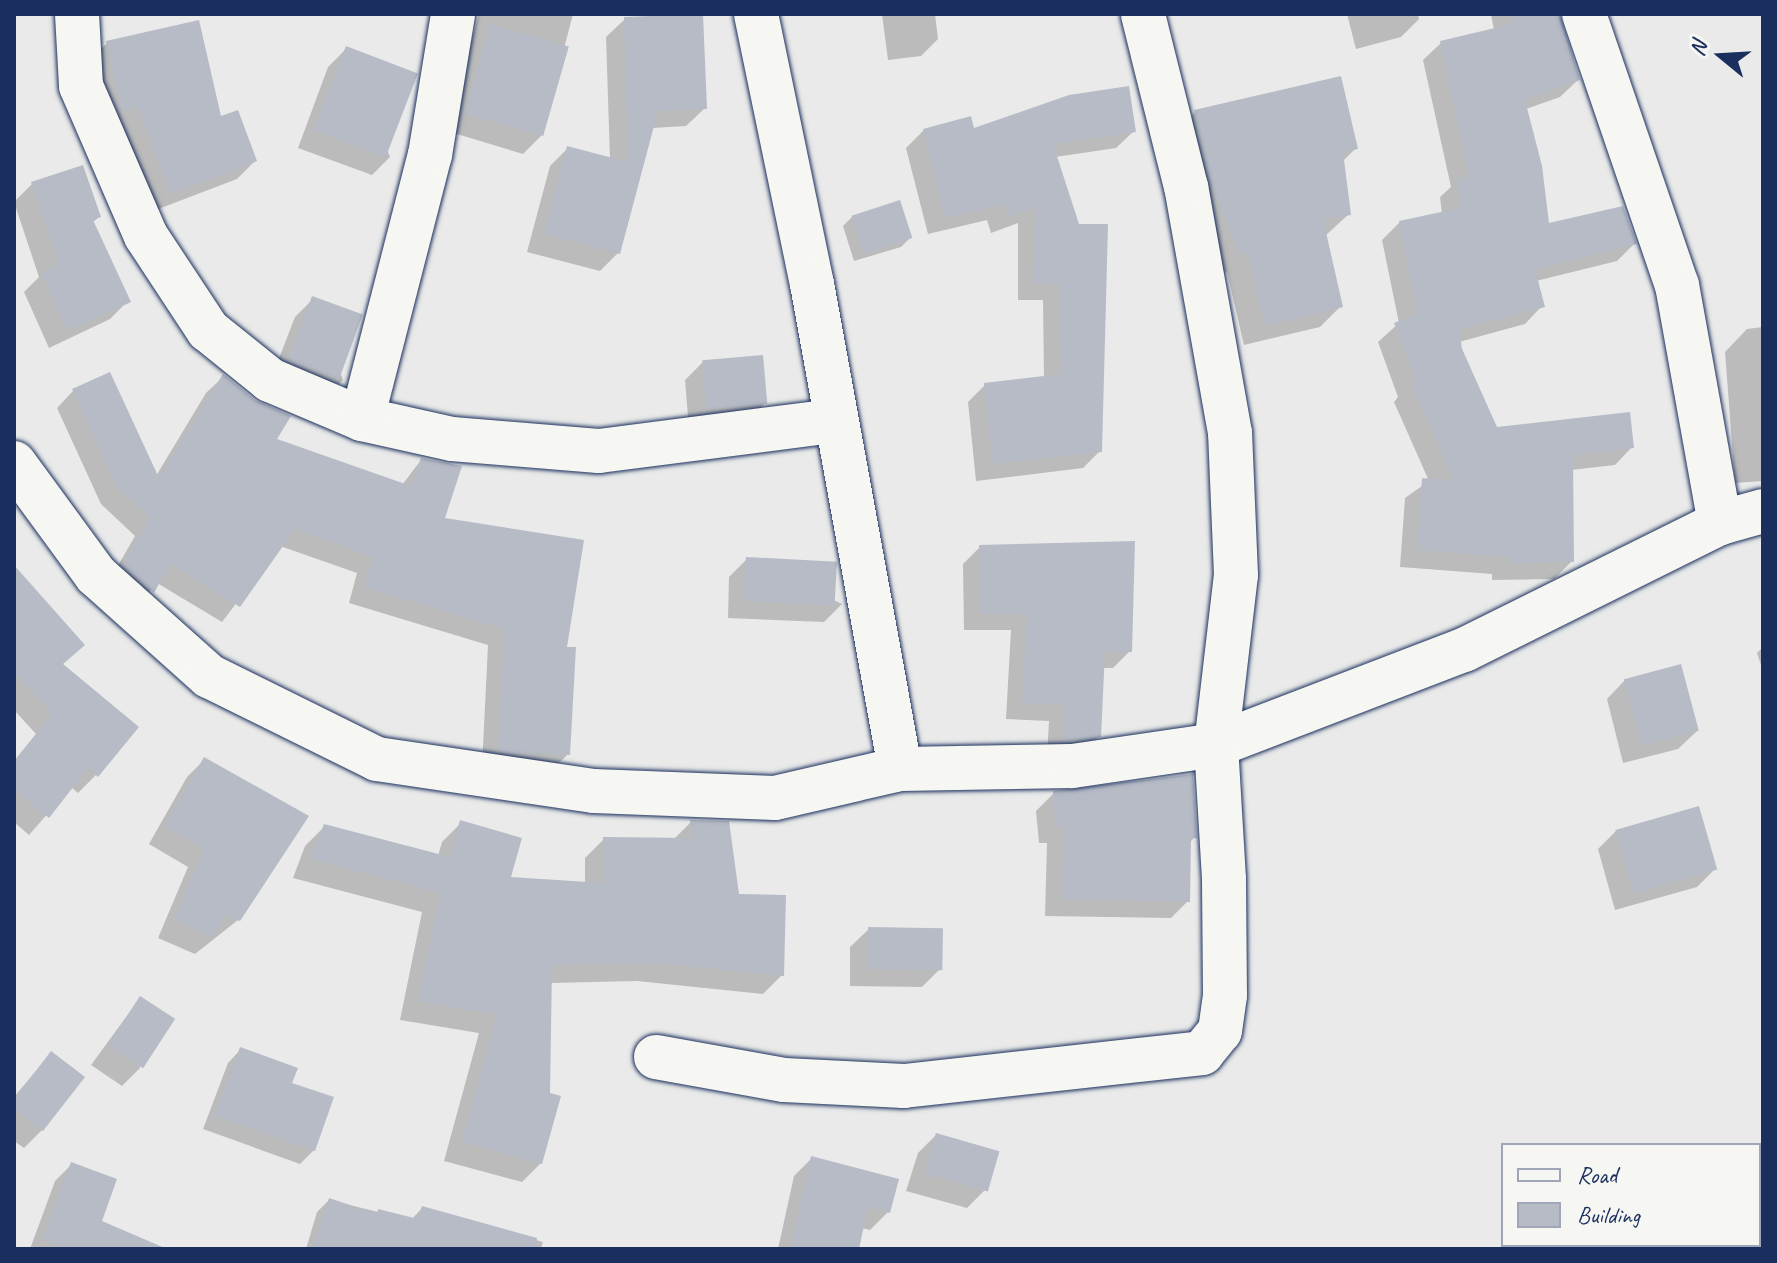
<!DOCTYPE html>
<style>
body{margin:0}
#map{position:relative;width:1777px;height:1263px;overflow:hidden;background:#e9eae9;font-family:Caveat,sans-serif}
div>[style]{position:absolute}
.shadow>*{inset:0;background:#0003}
.building>*{inset:0;background:#b6bbc6;transform-origin:0 0}
.roads{filter:drop-shadow(0 0 2px #1b2f5e) drop-shadow(0 0 2px #1b2f5e)}
.street>*{height:44px;margin:-22px;padding:0 22px;transform-origin:22px;border-radius:22px;background:#f6f6f2}
span{translate:-50% -50%;white-space:nowrap;text-align:center;line-height:1.15;-webkit-text-stroke:6px #f6f6f2;paint-order:stroke}
.frame{position:absolute;inset:0;border:16px solid #1b2f5e;pointer-events:none}
.legend{position:absolute;left:1501px;top:1143px;width:260px;height:104px;box-sizing:border-box;background:#f6f6f2;border:2px solid #9ea6b7;margin:0;padding:10px 14px;list-style:none;font-size:24px;color:#1b2f5e}
.legend li{display:flex;align-items:center;gap:16px;height:40px}
.legend b{width:40px;border:2px solid #9ea6b7}
.north{position:absolute;left:1681px;top:16px;width:80px;height:80px;-webkit-text-stroke:6px #f6f6f2;paint-order:stroke;rotate:288deg;font-size:22px;font-weight:700;line-height:32px;text-align:center;color:#1b2f5e}
.north::after{content:'';display:block;margin:auto;width:28px;height:36px;background:#1b2f5e;clip-path:polygon(50% 0,100% 100%,50% 72%,0 100%)}
</style>
<div id="map">
<div class="shadow">
<div style="clip-path:polygon(479px 14px,573px 14px,541px 136px,523px 154px,447px 131px)"></div>
<div style="clip-path:polygon(882px 14px,935px 14px,938px 39px,921px 56px,888px 60px)"></div>
<div style="clip-path:polygon(1347px 14px,1418px 14px,1419px 19px,1401px 37px,1356px 49px)"></div>
<div style="clip-path:polygon(1491px 14px,1560px 14px,1578px 80px,1560px 97px,1526px 109px,1547px 226px,1634px 244px,1617px 261px,1536px 281px,1542px 306px,1525px 324px,1459px 342px,1496px 430px,1632px 447px,1615px 465px,1571px 470px,1572px 561px,1554px 579px,1492px 580px,1492px 574px,1400px 567px,1405px 498px,1429px 481px,1394px 402px,1398px 397px,1378px 342px,1399px 323px,1382px 240px,1400px 222px,1442px 214px,1440px 197px,1451px 187px,1423px 60px,1441px 43px,1494px 30px)"></div>
<div style="clip-path:polygon(625px 19px,705px 108px,686px 126px,652px 128px,618px 253px,600px 271px,527px 252px,550px 166px,568px 148px,610px 159px,606px 37px)"></div>
<div style="clip-path:polygon(107px 43px,219px 119px,255px 161px,237px 179px,153px 211px,89px 61px)"></div>
<div style="clip-path:polygon(346px 49px,390px 157px,372px 175px,298px 148px,328px 67px)"></div>
<div style="clip-path:polygon(1195px 112px,1356px 148px,1342px 162px,1349px 214px,1325px 236px,1341px 306px,1320px 327px,1244px 345px,1227px 272px,1219px 275px,1174px 133px)"></div>
<div style="clip-path:polygon(924px 130px,1134px 131px,1116px 148px,1055px 157px,1100px 451px,1083px 468px,976px 481px,968px 402px,985px 385px,1044px 378px,1043px 300px,1018px 300px,1018px 223px,991px 233px,987px 220px,928px 234px,906px 148px)"></div>
<div style="clip-path:polygon(32px 184px,99px 217px,92px 223px,128px 301px,110px 319px,49px 348px,24px 292px,39px 277px,14px 202px)"></div>
<div style="clip-path:polygon(852px 217px,910px 238px,901px 247px,854px 261px,843px 226px)"></div>
<div style="clip-path:polygon(313px 299px,343px 380px,325px 398px,271px 379px,295px 317px)"></div>
<div style="clip-path:polygon(1763px 327px,1763px 481px,1735px 483px,1725px 352px,1747px 329px)"></div>
<div style="clip-path:polygon(703px 362px,765px 403px,747px 422px,689px 429px,685px 380px)"></div>
<div style="clip-path:polygon(223px 377px,274px 440px,402px 485px,421px 460px,442px 519px,565px 649px,568px 754px,551px 771px,482px 767px,488px 645px,349px 603px,357px 573px,280px 546px,222px 622px,157px 583px,136px 608px,108px 583px,135px 536px,101px 504px,57px 408px,73px 391px,156px 476px,206px 393px)"></div>
<div style="clip-path:polygon(980px 547px,1130px 651px,1113px 668px,1102px 668px,1099px 736px,1082px 753px,1047px 757px,1049px 721px,1006px 719px,1011px 630px,964px 630px,963px 564px)"></div>
<div style="clip-path:polygon(747px 559px,842px 604px,824px 622px,728px 618px,729px 577px)"></div>
<div style="clip-path:polygon(14px 579px,96px 775px,78px 793px,71px 787px,29px 835px,14px 822px,14px 761px,36px 734px,14px 710px)"></div>
<div style="clip-path:polygon(1763px 647px,1763px 671px,1757px 653px)"></div>
<div style="clip-path:polygon(1625px 680px,1697px 731px,1678px 749px,1623px 763px,1607px 699px)"></div>
<div style="clip-path:polygon(204px 760px,238px 920px,195px 954px,158px 938px,188px 867px,149px 844px,187px 777px)"></div>
<div style="clip-path:polygon(1054px 793px,1194px 838px,1189px 843px,1188px 901px,1171px 918px,1045px 916px,1047px 843px,1039px 843px,1036px 811px)"></div>
<div style="clip-path:polygon(691px 822px,782px 975px,763px 994px,637px 981px,550px 983px,541px 1163px,522px 1182px,444px 1161px,479px 1033px,400px 1020px,422px 912px,293px 878px,305px 846px,325px 826px,438px 856px,442px 842px,461px 823px,508px 879px,585px 884px,585px 858px,604px 839px,673px 840px)"></div>
<div style="clip-path:polygon(1616px 831px,1715px 869px,1697px 887px,1615px 910px,1598px 849px)"></div>
<div style="clip-path:polygon(869px 929px,940px 969px,922px 987px,850px 986px,850px 947px)"></div>
<div style="clip-path:polygon(140px 998px,140px 1068px,122px 1086px,91px 1065px)"></div>
<div style="clip-path:polygon(241px 1049px,290px 1084px,314px 1150px,300px 1164px,203px 1129px,228px 1063px)"></div>
<div style="clip-path:polygon(51px 1053px,42px 1130px,24px 1148px,14px 1141px,14px 1097px)"></div>
<div style="clip-path:polygon(936px 1135px,985px 1190px,967px 1208px,906px 1191px,918px 1153px)"></div>
<div style="clip-path:polygon(812px 1158px,888px 1212px,870px 1230px,862px 1228px,857px 1249px,778px 1249px,794px 1176px)"></div>
<div style="clip-path:polygon(71px 1165px,100px 1222px,151px 1249px,30px 1249px,55px 1181px)"></div>
<div style="clip-path:polygon(329px 1200px,411px 1220px,422px 1208px,543px 1242px,541px 1249px,306px 1249px,317px 1212px)"></div>
</div>
<div class="building">
<div style="clip-path:polygon(703px 14px,707px 109px,658px 111px,620px 254px,544px 234px,567px 146px,628px 162px,624px 17px)"></div>
<div style="clip-path:polygon(1509px 14px,1560px 14px,1580px 80px,1525px 100px,1542px 166px,1549px 223px,1623px 206px,1637px 244px,1535px 269px,1545px 307px,1459px 330px,1462px 349px,1497px 427px,1630px 412px,1634px 448px,1573px 455px,1574px 562px,1509px 563px,1509px 557px,1417px 550px,1422px 478px,1454px 481px,1411px 383px,1416px 380px,1394px 323px,1418px 314px,1399px 221px,1460px 208px,1457px 178px,1469px 176px,1440px 41px,1512px 24px)"></div>
<div style="clip-path:polygon(199px 20px,221px 116px,238px 110px,257px 161px,171px 194px,138px 107px,122px 111px,106px 41px)"></div>
<div style="left:490px;top:24px;width:82px;height:93px;rotate:16deg"></div>
<div style="left:346px;top:46px;width:77px;height:90px;rotate:21deg"></div>
<div style="clip-path:polygon(1341px 76px,1358px 149px,1343px 152px,1351px 215px,1323px 219px,1343px 307px,1265px 326px,1248px 253px,1240px 255px,1211px 183px,1194px 110px)"></div>
<div style="clip-path:polygon(1129px 86px,1136px 132px,1053px 144px,1079px 224px,1108px 224px,1102px 452px,993px 464px,984px 383px,1061px 374px,1059px 284px,1034px 284px,1035px 208px,1008px 217px,1004px 204px,945px 218px,923px 129px,971px 116px,974px 128px,1069px 95px)"></div>
<div style="clip-path:polygon(83px 165px,101px 217px,93px 220px,131px 302px,68px 331px,41px 272px,59px 264px,31px 182px)"></div>
<div style="left:900px;top:200px;width:40px;height:51px;rotate:72deg"></div>
<div style="left:312px;top:296px;width:54px;height:69px;rotate:20deg"></div>
<div style="left:763px;top:355px;width:49px;height:61px;rotate:85deg"></div>
<div style="clip-path:polygon(110px 372px,159px 478px,223px 374px,255px 400px,291px 416px,277px 439px,411px 486px,421px 458px,462px 466px,445px 518px,584px 540px,567px 647px,576px 647px,570px 755px,498px 752px,504px 629px,364px 587px,373px 557px,295px 529px,240px 607px,170px 564px,154px 593px,123px 565px,150px 518px,117px 487px,72px 389px)"></div>
<div style="clip-path:polygon(1135px 541px,1132px 652px,1105px 651px,1101px 737px,1063px 741px,1065px 705px,1022px 703px,1027px 614px,980px 614px,979px 545px)"></div>
<div style="left:746px;top:557px;width:91px;height:44px;rotate:3deg"></div>
<div style="clip-path:polygon(14px 565px,85px 645px,63px 664px,139px 727px,98px 777px,88px 768px,49px 818px,14px 790px,14px 762px,52px 714px,14px 671px)"></div>
<div style="left:1681px;top:664px;width:69px;height:59px;rotate:75deg"></div>
<div style="clip-path:polygon(204px 757px,309px 816px,240px 921px,224px 916px,214px 938px,174px 920px,204px 849px,165px 826px)"></div>
<div style="clip-path:polygon(1193px 774px,1197px 838px,1191px 838px,1190px 902px,1062px 899px,1063px 826px,1055px 827px,1053px 791px)"></div>
<div style="left:1699px;top:806px;width:66px;height:87px;rotate:74deg"></div>
<div style="clip-path:polygon(460px 820px,522px 838px,511px 877px,603px 883px,603px 837px,693px 838px,690px 820px,729px 821px,739px 894px,786px 895px,784px 976px,657px 963px,552px 965px,550px 1093px,561px 1096px,542px 1164px,462px 1142px,497px 1015px,418px 1001px,440px 893px,311px 859px,324px 824px,450px 857px)"></div>
<div style="left:868px;top:927px;width:75px;height:42px;rotate:1deg"></div>
<div style="left:140px;top:996px;width:42px;height:59px;rotate:33deg"></div>
<div style="clip-path:polygon(240px 1047px,298px 1068px,292px 1083px,334px 1097px,315px 1151px,215px 1116px)"></div>
<div style="clip-path:polygon(51px 1051px,85px 1077px,43px 1131px,14px 1109px,14px 1100px)"></div>
<div style="left:936px;top:1133px;width:66px;height:42px;rotate:16deg"></div>
<div style="clip-path:polygon(811px 1156px,899px 1179px,890px 1213px,868px 1207px,859px 1249px,791px 1249px)"></div>
<div style="clip-path:polygon(71px 1162px,117px 1179px,102px 1221px,167px 1249px,68px 1249px,42px 1240px)"></div>
<div style="clip-path:polygon(329px 1198px,377px 1214px,378px 1209px,418px 1219px,422px 1206px,537px 1238px,536px 1249px,313px 1249px)"></div>
</div>
<div class="roads">
<div class="street">
<div style="left:77px;top:14px;width:72px;rotate:86.8deg"></div>
<div style="left:81px;top:86px;width:163px;rotate:66.6deg"></div>
<div style="left:146px;top:236px;width:113px;rotate:56.6deg"></div>
<div style="left:208px;top:330px;width:80px;rotate:38.9deg"></div>
<div style="left:270px;top:380px;width:100px;rotate:23deg"></div>
<div style="left:362px;top:419px;width:92px;rotate:12.5deg"></div>
<div style="left:452px;top:439px;width:147px;rotate:4.7deg"></div>
<div style="left:599px;top:451px;width:236px;rotate:-7.3deg"></div>
<div style="left:756px;top:14px;width:276px;rotate:78.3deg"></div>
<div style="left:812px;top:284px;width:493px;rotate:79.7deg"></div>
<div style="left:1584px;top:14px;width:287px;rotate:71.1deg"></div>
<div style="left:1677px;top:285px;width:242px;rotate:79.8deg"></div>
<div style="left:362px;top:419px;width:273px;rotate:-75.6deg"></div>
<div style="left:430px;top:155px;width:143px;rotate:-80.7deg"></div>
<div style="left:14px;top:463px;width:139px;rotate:53.8deg"></div>
<div style="left:96px;top:575px;width:152px;rotate:41.8deg"></div>
<div style="left:209px;top:676px;width:187px;rotate:26.3deg"></div>
<div style="left:377px;top:759px;width:219px;rotate:8.4deg"></div>
<div style="left:594px;top:791px;width:181px;rotate:2.2deg"></div>
<div style="left:775px;top:798px;width:128px;rotate:-13.1deg"></div>
<div style="left:900px;top:769px;width:172px;rotate:-1deg"></div>
<div style="left:1072px;top:766px;width:146px;rotate:-8.3deg"></div>
<div style="left:1216px;top:745px;width:266px;rotate:-21deg"></div>
<div style="left:1464px;top:650px;width:286px;rotate:-26.4deg"></div>
<div style="left:1720px;top:523px;width:45px;rotate:-15.6deg"></div>
<div style="left:656px;top:1057px;width:130px;rotate:10.2deg"></div>
<div style="left:784px;top:1080px;width:120px;rotate:2.9deg"></div>
<div style="left:904px;top:1086px;width:300px;rotate:-6.3deg"></div>
<div style="left:1202px;top:1053px;width:28px;rotate:-51deg"></div>
<div style="left:1220px;top:1031px;width:36px;rotate:-82deg"></div>
<div style="left:1225px;top:995px;width:116px;rotate:-90.5deg"></div>
<div style="left:1224px;top:879px;width:134px;rotate:-93.4deg"></div>
<div style="left:1216px;top:745px;width:171px;rotate:-83.3deg"></div>
<div style="left:1236px;top:575px;width:142px;rotate:-92.4deg"></div>
<div style="left:1230px;top:433px;width:250px;rotate:-100.1deg"></div>
<div style="left:1186px;top:187px;width:178px;rotate:-104deg"></div>
</div>
</div>
<div class="frame"></div>
<ul class="legend">
<li><b style="height:10px;background:#f6f6f2"></b>Road</li>
<li><b style="height:22px;background:#b6bbc6"></b>Building</li>
</ul>
<div class="north">N</div>
</div>
